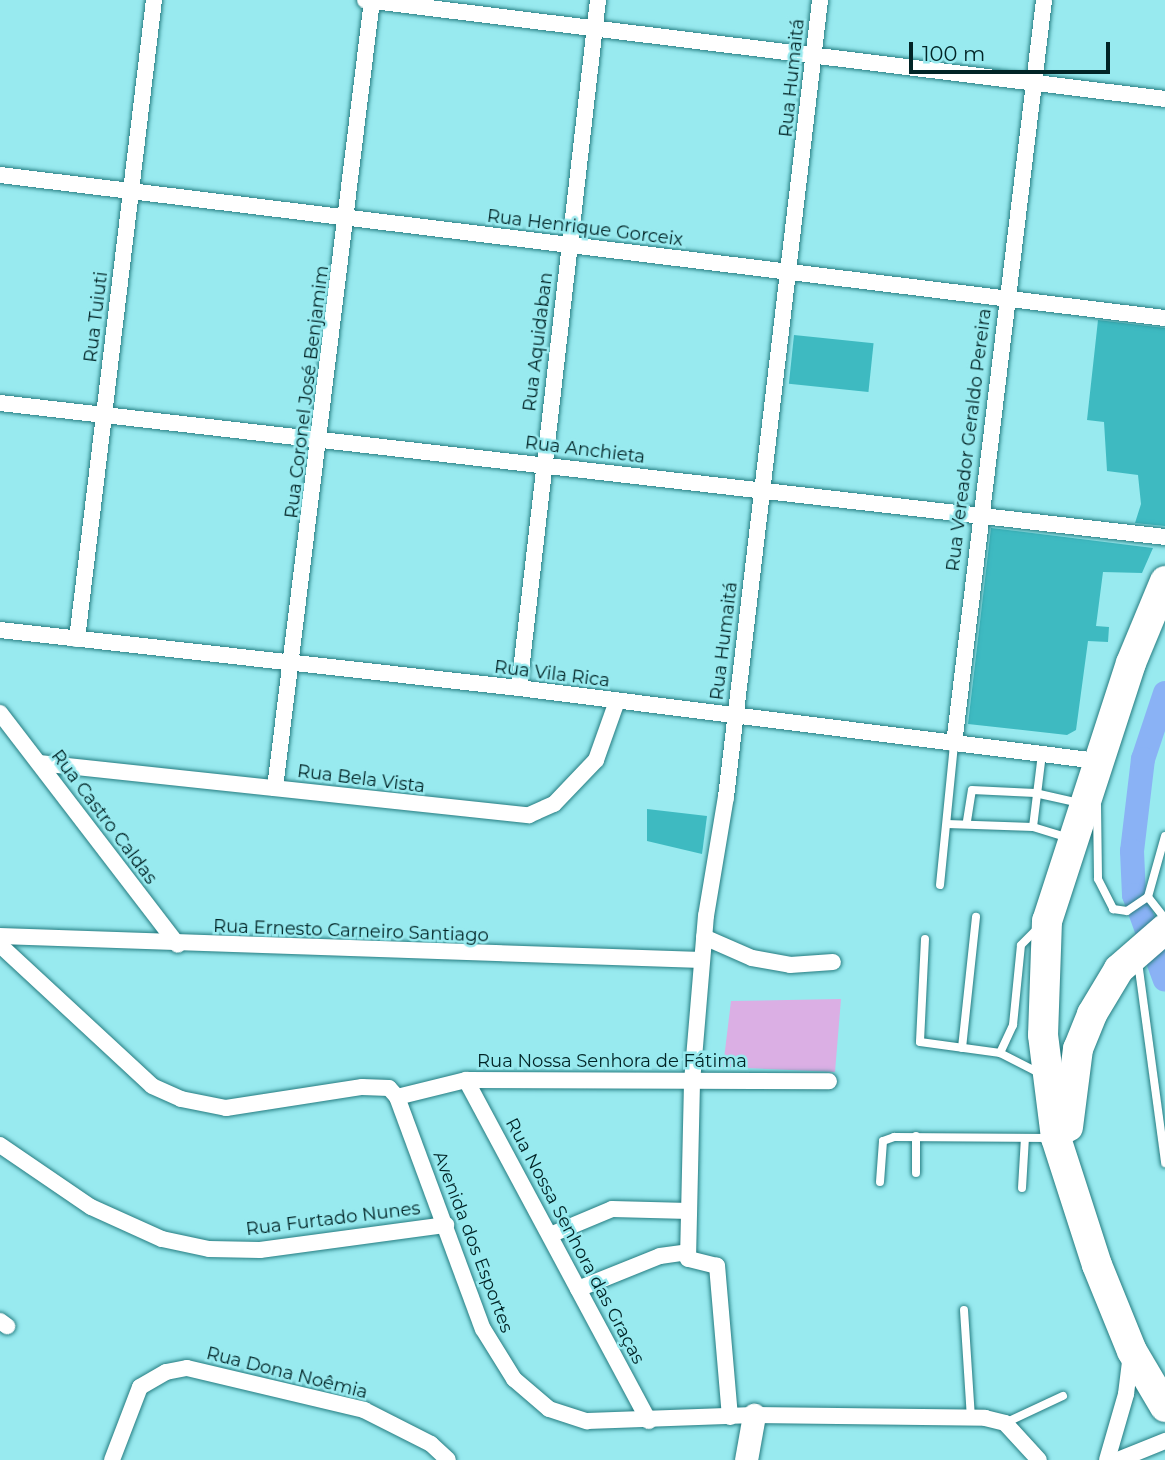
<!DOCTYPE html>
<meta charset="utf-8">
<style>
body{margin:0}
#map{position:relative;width:1165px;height:1460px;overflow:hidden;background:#98eaef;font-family:Montserrat,sans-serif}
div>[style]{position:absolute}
.green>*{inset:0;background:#dbafe4}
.river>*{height:24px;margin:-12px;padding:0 12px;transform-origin:12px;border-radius:12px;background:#8ab2f5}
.building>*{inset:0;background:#3ebac1;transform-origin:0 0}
.roads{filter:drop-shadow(0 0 2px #257c81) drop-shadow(0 0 2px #257c81)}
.lane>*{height:8px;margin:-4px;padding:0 4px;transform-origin:4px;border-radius:4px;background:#fff}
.street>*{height:16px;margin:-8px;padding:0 8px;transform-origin:8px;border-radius:8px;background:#fff}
.secondary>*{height:23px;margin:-11.5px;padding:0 11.5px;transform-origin:11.5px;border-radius:11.5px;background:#fff}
.highway>*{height:30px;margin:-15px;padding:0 15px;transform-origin:15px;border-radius:15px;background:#fff}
span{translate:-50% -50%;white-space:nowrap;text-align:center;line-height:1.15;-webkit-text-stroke:5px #98eaef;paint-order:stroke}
.street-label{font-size:18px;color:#012426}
.scale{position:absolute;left:909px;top:42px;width:201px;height:32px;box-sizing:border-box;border:4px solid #012426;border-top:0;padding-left:9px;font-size:21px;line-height:24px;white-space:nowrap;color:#012426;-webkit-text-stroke:5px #98eaef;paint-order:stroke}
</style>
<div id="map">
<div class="green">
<div style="clip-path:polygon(841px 999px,835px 1072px,723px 1067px,731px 1001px)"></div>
</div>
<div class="river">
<div style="left:1165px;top:693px;width:70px;rotate:108.4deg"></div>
<div style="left:1143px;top:759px;width:93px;rotate:96.8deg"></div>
<div style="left:1132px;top:851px;width:44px;rotate:87.4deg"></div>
<div style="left:1134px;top:895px;width:90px;rotate:70deg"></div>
</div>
<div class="building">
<div style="clip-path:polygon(1098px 320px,1165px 328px,1165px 526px,1135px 523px,1141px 504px,1138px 475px,1107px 471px,1104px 422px,1087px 420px)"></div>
<div style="left:794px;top:335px;width:80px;height:49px;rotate:6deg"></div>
<div style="clip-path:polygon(991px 528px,1153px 548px,1142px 573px,1103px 572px,1096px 626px,1109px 627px,1108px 642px,1088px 641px,1076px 730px,1067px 735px,968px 724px)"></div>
<div style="clip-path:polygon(647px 809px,707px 816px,702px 854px,647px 841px)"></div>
</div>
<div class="roads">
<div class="lane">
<div style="left:1097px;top:805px;width:74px;rotate:89.2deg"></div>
<div style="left:1098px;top:879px;width:34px;rotate:63deg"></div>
<div style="left:1113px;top:909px;width:14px;rotate:8deg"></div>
<div style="left:1127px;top:911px;width:25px;rotate:-34deg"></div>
<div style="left:967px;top:821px;width:31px;rotate:-81deg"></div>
<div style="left:972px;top:790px;width:63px;rotate:2.7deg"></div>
<div style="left:1035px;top:793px;width:45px;rotate:12.8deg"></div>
<div style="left:947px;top:824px;width:86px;rotate:2deg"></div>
<div style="left:1033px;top:827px;width:38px;rotate:17deg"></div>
<div style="left:1033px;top:827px;width:74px;rotate:-83deg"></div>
<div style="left:1165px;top:836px;width:63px;rotate:105.6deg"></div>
<div style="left:1148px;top:897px;width:28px;rotate:52deg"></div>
<div style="left:940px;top:885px;width:142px;rotate:-84.3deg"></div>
<div style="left:925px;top:939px;width:103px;rotate:92.8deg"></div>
<div style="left:920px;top:1042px;width:81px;rotate:7.8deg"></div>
<div style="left:1000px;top:1053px;width:44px;rotate:27.1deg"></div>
<div style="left:1138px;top:962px;width:203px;rotate:82.3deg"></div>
<div style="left:962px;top:1048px;width:132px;rotate:-83.9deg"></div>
<div style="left:1000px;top:1053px;width:31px;rotate:-65deg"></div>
<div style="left:1013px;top:1025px;width:80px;rotate:-84.3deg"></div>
<div style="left:1021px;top:945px;width:24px;rotate:-45deg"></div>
<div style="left:916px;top:1173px;width:37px;rotate:-90deg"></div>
<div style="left:880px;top:1182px;width:41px;rotate:-85.8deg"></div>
<div style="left:883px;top:1141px;width:12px;rotate:-20deg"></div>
<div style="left:894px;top:1137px;width:156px;rotate:0.4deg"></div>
<div style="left:1022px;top:1188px;width:50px;rotate:-86.6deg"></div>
<div style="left:964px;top:1310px;width:107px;rotate:86.3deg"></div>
<div style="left:1005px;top:1423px;width:64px;rotate:-25deg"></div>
</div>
<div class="street">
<div style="left:365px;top:0;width:806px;rotate:7.05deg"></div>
<div style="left:0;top:175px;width:1174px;rotate:7deg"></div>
<div style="left:0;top:403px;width:1173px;rotate:6.56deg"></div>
<div style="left:0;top:630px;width:522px;rotate:6.38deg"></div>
<div style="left:519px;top:688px;width:584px;rotate:7.19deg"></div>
<div style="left:77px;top:639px;width:644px;rotate:-83.13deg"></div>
<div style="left:519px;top:688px;width:693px;rotate:-83.45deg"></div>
<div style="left:0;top:713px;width:292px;rotate:52.5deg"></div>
<div style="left:954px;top:744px;width:749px;rotate:-83.1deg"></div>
<div style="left:39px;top:763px;width:493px;rotate:6.1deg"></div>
<div style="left:529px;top:815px;width:27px;rotate:-24deg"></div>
<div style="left:554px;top:804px;width:61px;rotate:-46.3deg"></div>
<div style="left:596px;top:760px;width:63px;rotate:-70.4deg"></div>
<div style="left:275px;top:788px;width:794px;rotate:-82.98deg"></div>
<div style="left:0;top:936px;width:702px;rotate:1.96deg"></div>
<div style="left:704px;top:937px;width:52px;rotate:23.6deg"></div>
<div style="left:752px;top:958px;width:39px;rotate:10deg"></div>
<div style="left:790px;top:965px;width:43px;rotate:-4deg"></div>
<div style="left:0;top:945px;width:207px;rotate:42.8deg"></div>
<div style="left:152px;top:1086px;width:32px;rotate:24deg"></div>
<div style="left:181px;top:1099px;width:46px;rotate:11.3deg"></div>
<div style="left:226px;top:1108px;width:138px;rotate:-8.8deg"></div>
<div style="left:362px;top:1087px;width:27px;rotate:2deg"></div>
<div style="left:389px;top:1088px;width:12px;rotate:48deg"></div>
<div style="left:397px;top:1097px;width:247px;rotate:69.7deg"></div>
<div style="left:483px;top:1329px;width:59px;rotate:58.2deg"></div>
<div style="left:514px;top:1379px;width:46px;rotate:40.6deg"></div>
<div style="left:549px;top:1409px;width:40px;rotate:18deg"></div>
<div style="left:587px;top:1421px;width:167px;rotate:-2.1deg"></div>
<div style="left:754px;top:1415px;width:231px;rotate:0.7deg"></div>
<div style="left:985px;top:1418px;width:21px;rotate:14deg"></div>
<div style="left:1005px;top:1423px;width:50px;rotate:47.4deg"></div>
<div style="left:466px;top:1080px;width:387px;rotate:61.8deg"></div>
<div style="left:397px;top:1097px;width:71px;rotate:-13.8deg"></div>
<div style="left:466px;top:1080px;width:363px;rotate:0.2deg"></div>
<div style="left:0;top:1145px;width:110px;rotate:34.3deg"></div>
<div style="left:91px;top:1207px;width:78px;rotate:24.3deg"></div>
<div style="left:162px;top:1239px;width:48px;rotate:12deg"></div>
<div style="left:209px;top:1249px;width:51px;rotate:1.1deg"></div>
<div style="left:260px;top:1250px;width:188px;rotate:-7.7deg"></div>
<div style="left:550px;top:1235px;width:67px;rotate:-22.8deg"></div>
<div style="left:612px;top:1209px;width:77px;rotate:1.5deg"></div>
<div style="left:578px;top:1289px;width:88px;rotate:-21.9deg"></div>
<div style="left:660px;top:1256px;width:28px;rotate:-8deg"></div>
<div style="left:0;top:1321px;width:9px;rotate:36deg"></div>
<div style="left:730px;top:1417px;width:152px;rotate:-94.9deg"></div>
<div style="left:717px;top:1266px;width:30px;rotate:-166deg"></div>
<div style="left:688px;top:1259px;width:177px;rotate:-88.7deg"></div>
<div style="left:692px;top:1082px;width:167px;rotate:-85.2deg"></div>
<div style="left:706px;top:916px;width:121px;rotate:-80.5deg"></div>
<div style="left:726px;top:797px;width:803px;rotate:-83.27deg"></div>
<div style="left:112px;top:1460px;width:78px;rotate:-69deg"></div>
<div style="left:140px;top:1387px;width:30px;rotate:-30deg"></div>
<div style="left:166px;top:1372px;width:21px;rotate:-11deg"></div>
<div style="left:187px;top:1368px;width:182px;rotate:13.3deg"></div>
<div style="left:364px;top:1410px;width:75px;rotate:26.9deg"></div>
<div style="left:431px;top:1444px;width:23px;rotate:43deg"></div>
<div style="left:1107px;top:1460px;width:69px;rotate:-73.9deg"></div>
<div style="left:1126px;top:1394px;width:40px;rotate:-82.9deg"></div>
<div style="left:1118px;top:1460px;width:51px;rotate:-22deg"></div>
</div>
<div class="secondary">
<div style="left:746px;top:1460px;width:46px;rotate:-79.9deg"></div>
</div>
<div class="highway">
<div style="left:1165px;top:581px;width:89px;rotate:112.5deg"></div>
<div style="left:1131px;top:663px;width:271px;rotate:108deg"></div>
<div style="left:1047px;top:921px;width:114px;rotate:92deg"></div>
<div style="left:1043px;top:1035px;width:104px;rotate:82.8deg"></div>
<div style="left:1056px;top:1138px;width:133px;rotate:72.1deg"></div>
<div style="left:1097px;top:1265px;width:93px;rotate:67.9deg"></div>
<div style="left:1132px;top:1351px;width:65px;rotate:59.5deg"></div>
<div style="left:1068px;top:1127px;width:79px;rotate:-82.7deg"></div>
<div style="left:1078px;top:1049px;width:38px;rotate:-68deg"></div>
<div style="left:1092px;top:1014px;width:52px;rotate:-59deg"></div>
<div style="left:1119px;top:969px;width:61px;rotate:-41deg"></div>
</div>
</div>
<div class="street-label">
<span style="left:792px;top:78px;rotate:-84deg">Rua Humaitá</span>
<span style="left:585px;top:228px;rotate:7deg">Rua Henrique Gorceix</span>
<span style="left:96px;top:317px;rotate:-83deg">Rua Tuiuti</span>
<span style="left:538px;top:342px;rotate:-83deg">Rua Aquidaban</span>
<span style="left:307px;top:392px;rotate:-83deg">Rua Coronel José Benjamim</span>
<span style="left:969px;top:440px;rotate:-83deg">Rua Vereador Geraldo Pereira</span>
<span style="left:585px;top:450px;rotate:7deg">Rua Anchieta</span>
<span style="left:724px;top:641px;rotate:-83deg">Rua Humaitá</span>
<span style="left:552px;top:674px;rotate:7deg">Rua Vila Rica</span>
<span style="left:361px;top:779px;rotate:7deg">Rua Bela Vista</span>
<span style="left:104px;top:817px;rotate:53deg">Rua Castro Caldas</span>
<span style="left:351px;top:931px;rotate:2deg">Rua Ernesto Carneiro Santiago</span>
<span style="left:612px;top:1061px">Rua Nossa Senhora de Fátima</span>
<span style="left:333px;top:1219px;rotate:-7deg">Rua Furtado Nunes</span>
<span style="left:575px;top:1241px;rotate:62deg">Rua Nossa Senhora das Graças</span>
<span style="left:473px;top:1242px;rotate:69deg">Avenida dos Esportes</span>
<span style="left:287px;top:1373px;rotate:14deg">Rua Dona Noêmia</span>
</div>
<div class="scale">100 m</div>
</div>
